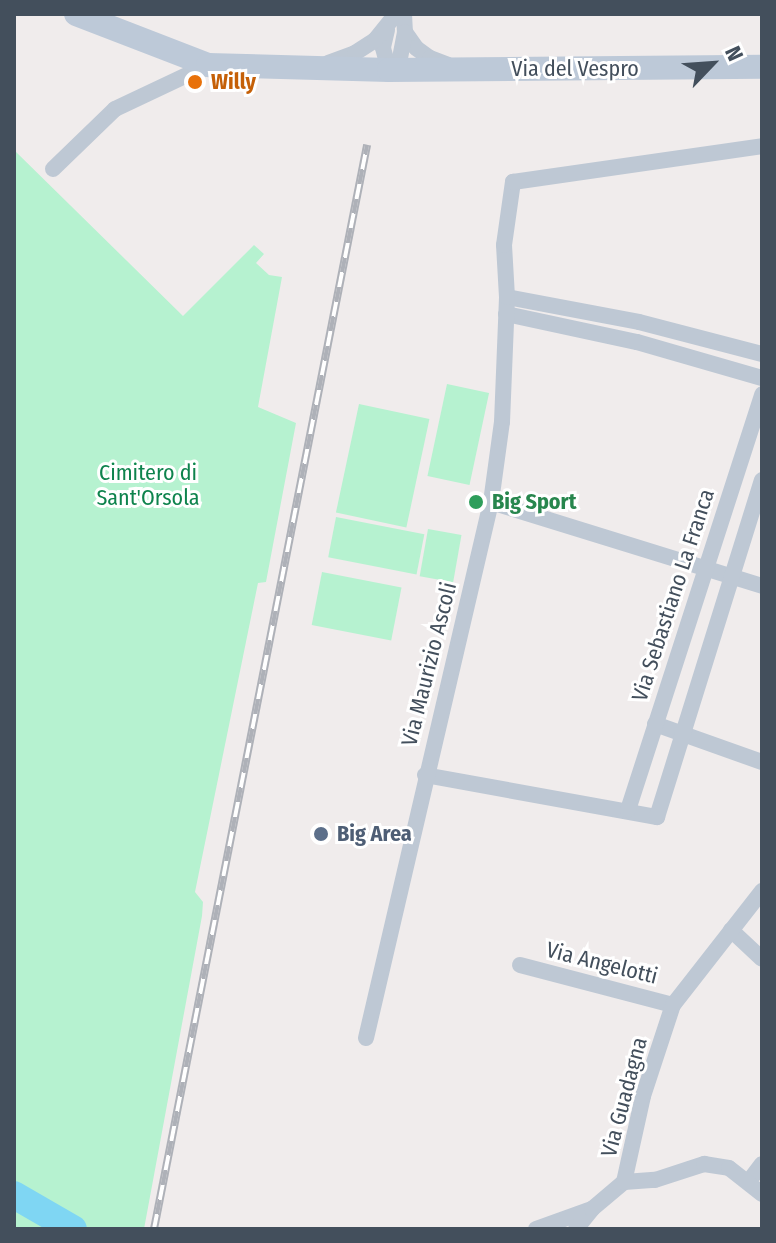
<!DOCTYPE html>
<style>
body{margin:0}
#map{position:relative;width:776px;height:1243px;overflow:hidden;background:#f0ecec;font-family:"Fira Sans Condensed",sans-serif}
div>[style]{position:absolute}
.green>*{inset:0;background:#b6f2d0;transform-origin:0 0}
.river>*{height:28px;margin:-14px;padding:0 14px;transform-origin:14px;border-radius:14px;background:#7fd6f3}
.street>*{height:16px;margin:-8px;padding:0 8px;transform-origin:8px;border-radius:8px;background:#bec8d4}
.secondary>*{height:24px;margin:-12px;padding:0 12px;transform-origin:12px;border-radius:12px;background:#bdc9d8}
.rail>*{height:8px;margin-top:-4px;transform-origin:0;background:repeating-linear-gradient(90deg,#fff 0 15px,#aeb1b8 0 30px);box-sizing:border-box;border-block:2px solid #aeb1b8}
.dots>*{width:22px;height:22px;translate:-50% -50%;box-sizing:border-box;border:4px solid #fff;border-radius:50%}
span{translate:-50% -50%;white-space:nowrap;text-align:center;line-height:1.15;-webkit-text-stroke:6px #fff;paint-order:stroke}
.street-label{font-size:22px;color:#434f5c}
.food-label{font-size:22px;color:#c56008;font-weight:700}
.left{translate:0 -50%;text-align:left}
.park-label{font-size:22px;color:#0e834d}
.leisure-label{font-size:22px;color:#27864d;font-weight:700}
.service-label{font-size:22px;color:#4e5e75;font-weight:700}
.frame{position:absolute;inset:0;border:16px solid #434f5c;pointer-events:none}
.north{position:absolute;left:672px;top:24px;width:80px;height:80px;-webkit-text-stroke:6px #fff;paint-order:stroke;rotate:65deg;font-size:22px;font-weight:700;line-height:32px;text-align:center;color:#434f5c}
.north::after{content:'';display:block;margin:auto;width:28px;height:36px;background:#434f5c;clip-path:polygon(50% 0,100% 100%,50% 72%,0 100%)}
</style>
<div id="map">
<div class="green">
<div style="clip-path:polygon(14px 150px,183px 316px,254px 245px,264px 254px,256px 263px,269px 275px,282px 277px,258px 407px,296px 423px,266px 582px,258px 583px,195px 892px,203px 902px,202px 916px,144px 1229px,14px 1229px)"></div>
<div style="left:447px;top:384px;width:43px;height:94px;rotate:12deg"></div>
<div style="left:359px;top:404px;width:72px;height:111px;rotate:12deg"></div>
<div style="left:336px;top:517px;width:90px;height:41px;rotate:11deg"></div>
<div style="left:428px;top:529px;width:34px;height:48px;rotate:10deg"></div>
<div style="left:322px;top:572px;width:81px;height:54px;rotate:11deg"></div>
</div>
<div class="river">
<div style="left:14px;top:1195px;width:68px;rotate:30deg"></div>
</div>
<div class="street">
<div style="left:404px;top:14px;width:18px;rotate:87deg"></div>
<div style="left:405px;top:32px;width:19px;rotate:55deg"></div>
<div style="left:416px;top:48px;width:17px;rotate:36deg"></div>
<div style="left:430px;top:58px;width:19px;rotate:21deg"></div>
<div style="left:387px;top:30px;width:18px;rotate:103deg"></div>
<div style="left:383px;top:48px;width:23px;rotate:75deg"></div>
<div style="left:389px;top:70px;width:16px;rotate:-47deg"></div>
<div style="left:400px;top:58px;width:26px;rotate:-79deg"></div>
<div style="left:328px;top:63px;width:29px;rotate:-20deg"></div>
<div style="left:355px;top:53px;width:24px;rotate:-33deg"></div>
<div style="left:375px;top:40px;width:33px;rotate:-51deg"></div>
<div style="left:53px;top:169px;width:86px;rotate:-44.1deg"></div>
<div style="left:115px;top:109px;width:103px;rotate:-25.3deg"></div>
<div style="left:507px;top:297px;width:134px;rotate:10.7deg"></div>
<div style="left:639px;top:322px;width:127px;rotate:14.6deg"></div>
<div style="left:506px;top:314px;width:134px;rotate:12.1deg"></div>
<div style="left:637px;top:342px;width:130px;rotate:16.1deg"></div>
<div style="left:491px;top:502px;width:284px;rotate:17.2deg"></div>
<div style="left:655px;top:724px;width:114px;rotate:19.6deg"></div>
<div style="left:425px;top:775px;width:236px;rotate:10.3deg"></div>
<div style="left:657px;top:817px;width:353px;rotate:-72.7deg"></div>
<div style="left:628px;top:810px;width:437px;rotate:-72.1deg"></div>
<div style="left:731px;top:930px;width:42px;rotate:43.1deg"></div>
<div style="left:520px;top:965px;width:158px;rotate:14.7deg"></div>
<div style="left:366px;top:1038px;width:550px;rotate:-76.87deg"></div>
<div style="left:491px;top:502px;width:81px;rotate:-82.2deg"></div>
<div style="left:502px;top:422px;width:125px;rotate:-87.7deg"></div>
<div style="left:507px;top:297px;width:52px;rotate:-93.3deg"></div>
<div style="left:504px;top:245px;width:64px;rotate:-81.9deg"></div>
<div style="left:513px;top:182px;width:252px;rotate:-8.2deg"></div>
<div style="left:749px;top:1181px;width:21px;rotate:-53deg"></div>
<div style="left:624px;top:1182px;width:31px;rotate:-4deg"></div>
<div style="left:655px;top:1180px;width:52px;rotate:-18.1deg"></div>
<div style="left:704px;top:1164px;width:25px;rotate:9deg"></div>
<div style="left:729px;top:1168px;width:42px;rotate:38.2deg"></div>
<div style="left:536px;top:1229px;width:59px;rotate:-19.7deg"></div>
<div style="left:576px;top:1229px;width:26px;rotate:-51deg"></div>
<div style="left:592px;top:1209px;width:42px;rotate:-40.2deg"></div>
<div style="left:624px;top:1182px;width:88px;rotate:-77.5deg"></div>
<div style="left:643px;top:1096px;width:96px;rotate:-71.8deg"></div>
<div style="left:673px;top:1005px;width:145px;rotate:-52deg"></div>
</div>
<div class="secondary">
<div style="left:76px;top:14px;width:142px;rotate:21.1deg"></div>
<div style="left:208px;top:65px;width:181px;rotate:1.6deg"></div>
<div style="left:389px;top:70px;width:373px;rotate:-0.5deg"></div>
</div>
<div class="rail">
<div style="left:154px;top:1229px;width:1105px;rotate:-78.88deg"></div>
</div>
<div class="dots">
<div style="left:195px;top:82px;background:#e8710a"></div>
<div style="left:476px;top:502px;background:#2e9e5b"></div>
<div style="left:321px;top:834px;background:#5c6f8a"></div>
</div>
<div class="street-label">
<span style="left:575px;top:69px">Via del Vespro</span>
<span style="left:673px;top:595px;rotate:-72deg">Via Sebastiano La Franca</span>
<span style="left:429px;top:664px;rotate:-76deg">Via Maurizio Ascoli</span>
<span style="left:602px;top:963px;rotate:14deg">Via Angelotti</span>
<span style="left:624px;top:1097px;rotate:-75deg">Via Guadagna</span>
</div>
<div class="food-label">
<span class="left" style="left:211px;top:82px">Willy</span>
</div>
<div class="park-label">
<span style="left:148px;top:485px">Cimitero di<br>Sant'Orsola</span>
</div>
<div class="leisure-label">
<span class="left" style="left:492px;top:502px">Big Sport</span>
</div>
<div class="service-label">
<span class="left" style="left:337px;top:834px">Big Area</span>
</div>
<div class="frame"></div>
<div class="north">N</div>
</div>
